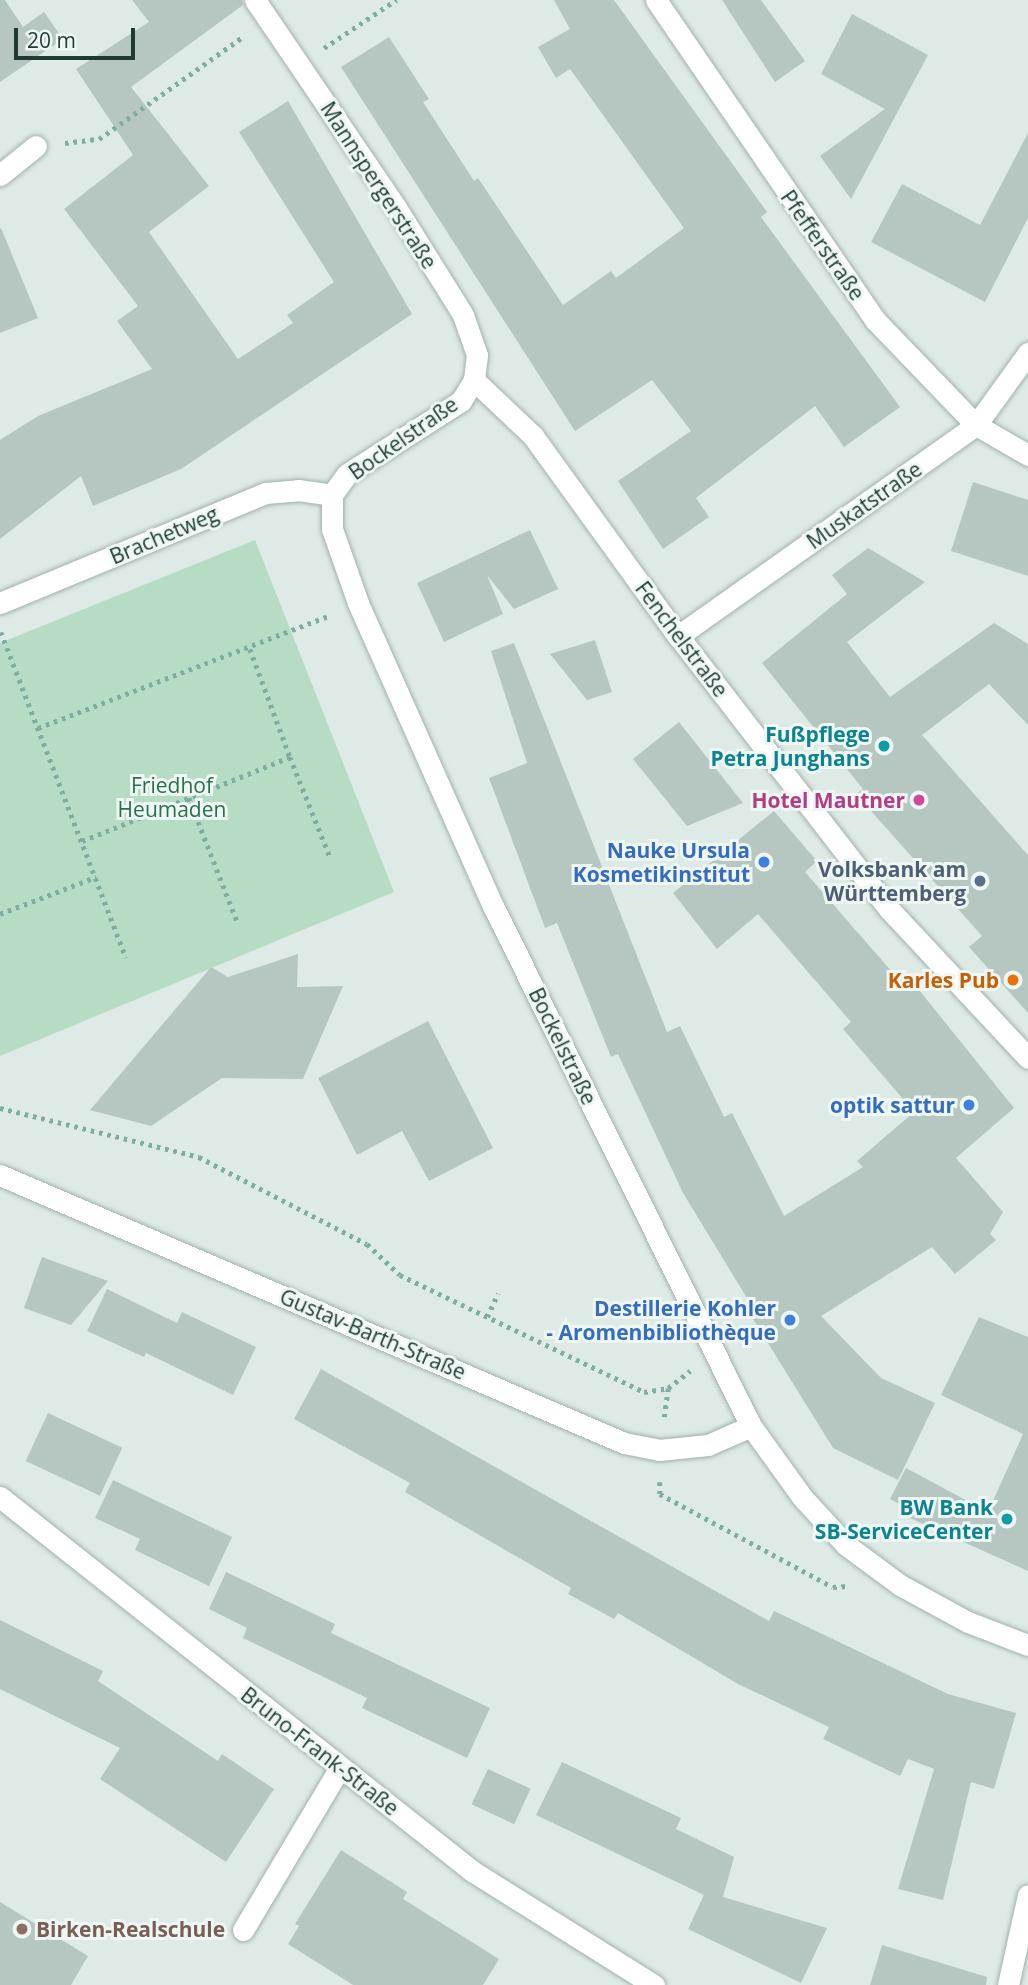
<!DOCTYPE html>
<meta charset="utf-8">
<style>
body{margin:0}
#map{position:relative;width:1028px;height:1985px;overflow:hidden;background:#deeae5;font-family:"Open Sans",sans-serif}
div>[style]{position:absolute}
.green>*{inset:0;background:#b6dcc3}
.building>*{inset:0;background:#b6c7c2;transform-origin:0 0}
.path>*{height:4.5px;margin-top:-2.25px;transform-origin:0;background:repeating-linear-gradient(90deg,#7eaea3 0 3.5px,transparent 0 8.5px)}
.roads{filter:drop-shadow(0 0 2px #a1b1ad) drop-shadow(0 0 2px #a1b1ad)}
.service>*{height:21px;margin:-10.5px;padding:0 10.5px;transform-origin:10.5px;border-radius:10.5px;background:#fff}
.minor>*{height:21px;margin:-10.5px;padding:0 10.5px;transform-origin:10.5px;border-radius:10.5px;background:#fff}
.tertiary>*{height:21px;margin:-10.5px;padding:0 10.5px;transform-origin:10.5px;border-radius:10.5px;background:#fff}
.dots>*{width:19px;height:19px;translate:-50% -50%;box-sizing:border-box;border:4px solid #eef7f3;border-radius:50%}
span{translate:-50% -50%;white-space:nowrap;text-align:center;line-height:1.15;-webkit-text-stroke:6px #eef7f3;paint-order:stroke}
.street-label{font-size:21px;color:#1f3935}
.culture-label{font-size:21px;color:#0d838f;font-weight:700}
.right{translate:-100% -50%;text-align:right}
.park-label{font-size:21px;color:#29704b}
.hotel-label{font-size:21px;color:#b23c85;font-weight:700}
.shop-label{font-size:21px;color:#366cbe;font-weight:700}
.service-label{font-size:21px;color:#4e5e75;font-weight:700}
.food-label{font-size:21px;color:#c56008;font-weight:700}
.education-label{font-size:21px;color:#785e54;font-weight:700}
.left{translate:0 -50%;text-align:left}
.scale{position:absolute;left:14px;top:28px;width:121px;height:32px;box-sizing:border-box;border:4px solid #1f3935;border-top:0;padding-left:9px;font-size:21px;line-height:24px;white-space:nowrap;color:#1f3935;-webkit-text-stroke:5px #eef7f3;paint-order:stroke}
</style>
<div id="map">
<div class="green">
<div style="clip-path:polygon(255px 540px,394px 892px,0 1056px,0 643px)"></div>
</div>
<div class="building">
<div style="clip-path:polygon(0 0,5px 0,23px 27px,44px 12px,63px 39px,0 82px)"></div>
<div style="clip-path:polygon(132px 0,242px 0,243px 5px,131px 87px,209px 186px,149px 232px,238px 359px,293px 323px,287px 315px,334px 282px,239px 132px,288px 101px,412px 314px,181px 469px,93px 506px,81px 476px,0 539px,0 440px,38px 416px,152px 369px,117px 321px,138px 306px,64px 209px,133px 155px,76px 69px,149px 22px)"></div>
<div style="clip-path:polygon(554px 0,614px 0,767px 212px,761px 217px,900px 407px,844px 447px,815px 406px,696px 498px,709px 517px,663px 549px,618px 481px,691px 431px,652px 380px,575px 431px,341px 67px,389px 37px,429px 99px,423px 102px,474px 181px,478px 178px,563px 305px,611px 271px,616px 278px,684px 228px,570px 69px,556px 78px,538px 47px,570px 29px)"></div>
<div style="clip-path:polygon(722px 0,761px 0,805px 61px,775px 82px)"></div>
<div style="clip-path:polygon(852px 14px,928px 55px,851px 199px,820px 156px,885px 109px,821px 74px)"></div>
<div style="clip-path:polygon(1028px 133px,1028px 218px,985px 302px,871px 242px,902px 184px,980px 225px)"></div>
<div style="clip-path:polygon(1px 228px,38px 318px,0 333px,0 229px)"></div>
<div style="clip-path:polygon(973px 482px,1028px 500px,1028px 576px,951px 551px)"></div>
<div style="clip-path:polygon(530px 530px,558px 589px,514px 609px,487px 575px,503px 614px,444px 642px,417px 583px)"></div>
<div style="clip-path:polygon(868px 548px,925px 582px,847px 642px,890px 697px,994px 623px,1028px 644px,1028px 725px,989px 684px,922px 735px,1028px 855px,1028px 1013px,969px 947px,982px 936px,856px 794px,863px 789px,762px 663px,847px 594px,832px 575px)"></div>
<div style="clip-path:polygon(595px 640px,612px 692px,587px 700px,550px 654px)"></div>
<div style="clip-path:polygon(514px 643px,667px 1032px,680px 1026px,724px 1117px,732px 1113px,784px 1216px,863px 1167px,857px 1161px,914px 1112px,843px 1029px,851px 1022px,758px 914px,717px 949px,673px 893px,774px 811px,817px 861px,805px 872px,900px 981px,907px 975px,1014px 1108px,956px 1158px,1003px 1212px,990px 1234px,996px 1240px,955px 1274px,932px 1247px,821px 1316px,881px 1378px,935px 1403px,898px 1480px,833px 1448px,748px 1311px,753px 1308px,683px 1193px,618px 1054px,611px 1057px,557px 923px,545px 928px,489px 778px,527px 763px,491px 651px)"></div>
<div style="clip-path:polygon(679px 722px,743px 803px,687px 826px,633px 759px)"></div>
<div style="clip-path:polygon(298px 954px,297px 987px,343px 986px,303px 1079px,222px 1078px,151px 1126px,90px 1110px,211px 967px,228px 977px)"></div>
<div style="clip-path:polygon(428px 1021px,493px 1148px,429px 1181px,402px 1131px,357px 1155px,318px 1078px)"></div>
<div style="clip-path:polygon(42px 1257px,108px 1281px,71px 1325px,24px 1308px)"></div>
<div style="clip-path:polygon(107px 1289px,177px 1323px,182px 1312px,256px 1347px,233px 1395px,146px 1353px,144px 1357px,87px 1331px)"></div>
<div style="clip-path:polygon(979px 1317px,1028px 1337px,1028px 1571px,901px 1514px,905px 1507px,890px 1499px,906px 1468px,988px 1512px,1023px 1434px,941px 1395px)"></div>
<div style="clip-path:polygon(321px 1369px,769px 1621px,774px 1611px,948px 1694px,1016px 1713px,994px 1789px,971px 1782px,943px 1900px,898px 1889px,934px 1769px,908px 1759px,900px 1776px,823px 1739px,829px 1727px,738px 1684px,618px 1613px,614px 1619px,568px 1594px,571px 1588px,405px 1492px,410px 1483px,294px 1419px)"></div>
<div style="left:48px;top:1413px;width:82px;height:53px;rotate:25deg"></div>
<div style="clip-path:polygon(113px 1480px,232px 1537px,209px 1586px,135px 1550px,140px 1539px,95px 1518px)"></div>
<div style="clip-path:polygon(226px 1572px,335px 1624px,331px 1633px,490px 1708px,467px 1758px,362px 1708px,367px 1698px,243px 1638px,247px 1628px,209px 1609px)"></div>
<div style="clip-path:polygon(0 1620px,103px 1671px,98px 1681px,218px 1761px,222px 1754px,274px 1789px,226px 1862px,100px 1779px,120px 1748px,0 1689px)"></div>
<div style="clip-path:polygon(562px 1762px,681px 1818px,676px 1829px,734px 1857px,723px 1897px,827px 1928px,801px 1983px,688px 1929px,704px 1895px,536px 1815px)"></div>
<div style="left:488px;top:1769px;width:47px;height:39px;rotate:25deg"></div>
<div style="clip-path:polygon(341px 1850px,407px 1892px,403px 1899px,499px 1959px,483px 1985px,353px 1985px,288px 1944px,299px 1926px,295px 1924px)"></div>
<div style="clip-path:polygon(0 1902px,88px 1956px,71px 1985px,0 1985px)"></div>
<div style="clip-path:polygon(882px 1945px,987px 1977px,986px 1985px,870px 1985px)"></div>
</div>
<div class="path">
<div style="left:324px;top:48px;width:87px;rotate:-33.7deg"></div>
<div style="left:65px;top:143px;width:34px;rotate:-7deg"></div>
<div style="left:99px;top:139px;width:178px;rotate:-35.4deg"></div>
<div style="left:1px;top:632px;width:349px;rotate:69deg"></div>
<div style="left:250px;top:649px;width:115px;rotate:69.7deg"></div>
<div style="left:38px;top:728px;width:314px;rotate:-21.1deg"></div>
<div style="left:189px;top:798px;width:132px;rotate:68.7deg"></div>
<div style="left:82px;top:841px;width:224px;rotate:-22deg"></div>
<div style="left:290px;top:757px;width:108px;rotate:68.2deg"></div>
<div style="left:0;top:914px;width:103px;rotate:-21.1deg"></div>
<div style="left:0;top:1108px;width:205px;rotate:13.8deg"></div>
<div style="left:199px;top:1157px;width:189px;rotate:27.4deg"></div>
<div style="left:367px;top:1244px;width:45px;rotate:43.2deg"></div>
<div style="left:400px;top:1275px;width:271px;rotate:25.6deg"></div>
<div style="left:644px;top:1392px;width:24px;rotate:-9deg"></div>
<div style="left:487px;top:1317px;width:26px;rotate:-65deg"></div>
<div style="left:664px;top:1417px;width:29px;rotate:-82deg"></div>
<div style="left:668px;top:1388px;width:28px;rotate:-38deg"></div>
<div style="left:660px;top:1482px;width:12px;rotate:90deg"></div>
<div style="left:660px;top:1494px;width:196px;rotate:28.3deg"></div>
<div style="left:833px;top:1587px;width:14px;rotate:-4deg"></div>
</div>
<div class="roads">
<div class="service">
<div style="left:243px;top:1930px;width:190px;rotate:-59.2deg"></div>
</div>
<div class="minor">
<div style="left:656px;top:0;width:388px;rotate:55.6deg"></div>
<div style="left:875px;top:320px;width:146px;rotate:46.1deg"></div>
<div style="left:976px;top:425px;width:60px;rotate:30deg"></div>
<div style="left:0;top:175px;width:46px;rotate:-38.9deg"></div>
<div style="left:474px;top:380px;width:81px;rotate:43.5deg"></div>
<div style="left:533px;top:436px;width:247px;rotate:54.1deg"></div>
<div style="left:678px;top:636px;width:346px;rotate:52.3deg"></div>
<div style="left:890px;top:910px;width:202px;rotate:47deg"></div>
<div style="left:0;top:603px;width:288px;rotate:-22.5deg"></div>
<div style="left:266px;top:493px;width:32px;rotate:-5deg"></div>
<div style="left:298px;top:490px;width:34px;rotate:8deg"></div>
<div style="left:678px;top:636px;width:365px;rotate:-35.3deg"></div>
<div style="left:976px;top:425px;width:89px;rotate:-54.2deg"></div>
<div style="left:0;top:1175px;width:679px;rotate:23.24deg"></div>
<div style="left:624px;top:1443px;width:36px;rotate:11deg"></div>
<div style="left:659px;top:1450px;width:49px;rotate:-5.8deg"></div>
<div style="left:708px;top:1445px;width:47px;rotate:-23.8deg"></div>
<div style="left:0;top:1497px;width:602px;rotate:38.39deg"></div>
<div style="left:472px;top:1871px;width:215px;rotate:32.1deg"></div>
<div style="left:1008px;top:1985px;width:92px;rotate:-77.5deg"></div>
</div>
<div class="tertiary">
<div style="left:255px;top:0;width:249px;rotate:55.8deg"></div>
<div style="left:395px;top:206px;width:128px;rotate:58deg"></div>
<div style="left:463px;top:315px;width:42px;rotate:70.7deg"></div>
<div style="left:477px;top:355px;width:25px;rotate:97deg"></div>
<div style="left:474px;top:380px;width:25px;rotate:122deg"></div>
<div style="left:461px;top:401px;width:135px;rotate:147.4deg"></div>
<div style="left:347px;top:474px;width:26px;rotate:126deg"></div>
<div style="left:332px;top:495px;width:34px;rotate:90deg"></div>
<div style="left:332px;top:529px;width:78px;rotate:70.6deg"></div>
<div style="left:358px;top:603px;width:334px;rotate:66deg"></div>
<div style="left:494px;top:908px;width:578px;rotate:63.61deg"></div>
<div style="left:751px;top:1426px;width:87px;rotate:54.3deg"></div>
<div style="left:802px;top:1497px;width:65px;rotate:47.5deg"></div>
<div style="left:846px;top:1545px;width:67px;rotate:36.5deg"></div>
<div style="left:900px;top:1585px;width:77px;rotate:28.6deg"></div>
<div style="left:968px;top:1622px;width:64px;rotate:21deg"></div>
</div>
</div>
<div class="dots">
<div style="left:884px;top:746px;background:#0f9aa8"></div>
<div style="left:919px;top:800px;background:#d1479c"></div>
<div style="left:764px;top:862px;background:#3f7fe0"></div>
<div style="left:980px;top:881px;background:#5c6f8a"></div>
<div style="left:1013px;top:980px;background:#e8710a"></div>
<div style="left:969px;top:1105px;background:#3f7fe0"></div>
<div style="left:790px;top:1320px;background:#3f7fe0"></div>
<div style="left:1007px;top:1519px;background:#0f9aa8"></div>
<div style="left:22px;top:1929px;background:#8d6e63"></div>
</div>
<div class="street-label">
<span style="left:379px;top:185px;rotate:57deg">Mannspergerstraße</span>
<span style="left:823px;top:245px;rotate:55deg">Pfefferstraße</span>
<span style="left:403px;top:438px;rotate:-35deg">Bockelstraße</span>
<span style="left:864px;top:505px;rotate:-35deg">Muskatstraße</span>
<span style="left:164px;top:535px;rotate:-23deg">Brachetweg</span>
<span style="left:682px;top:639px;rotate:53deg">Fenchelstraße</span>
<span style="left:563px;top:1046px;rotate:64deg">Bockelstraße</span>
<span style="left:373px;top:1334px;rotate:23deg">Gustav-Barth-Straße</span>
<span style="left:320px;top:1751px;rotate:38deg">Bruno-Frank-Straße</span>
</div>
<div class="culture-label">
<span class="right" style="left:870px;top:746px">Fußpflege<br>Petra Junghans</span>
<span class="right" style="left:993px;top:1519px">BW Bank<br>SB-ServiceCenter</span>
</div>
<div class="park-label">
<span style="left:172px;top:797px">Friedhof<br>Heumaden</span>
</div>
<div class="hotel-label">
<span class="right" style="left:905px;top:800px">Hotel Mautner</span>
</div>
<div class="shop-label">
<span class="right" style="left:750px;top:862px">Nauke Ursula<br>Kosmetikinstitut</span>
<span class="right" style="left:955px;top:1105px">optik sattur</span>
<span class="right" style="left:776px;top:1320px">Destillerie Kohler<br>- Aromenbibliothèque</span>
</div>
<div class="service-label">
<span class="right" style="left:966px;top:881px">Volksbank am<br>Württemberg</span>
</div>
<div class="food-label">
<span class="right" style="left:999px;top:980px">Karles Pub</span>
</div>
<div class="education-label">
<span class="left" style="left:36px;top:1929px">Birken-Realschule</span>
</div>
<div class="scale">20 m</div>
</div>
